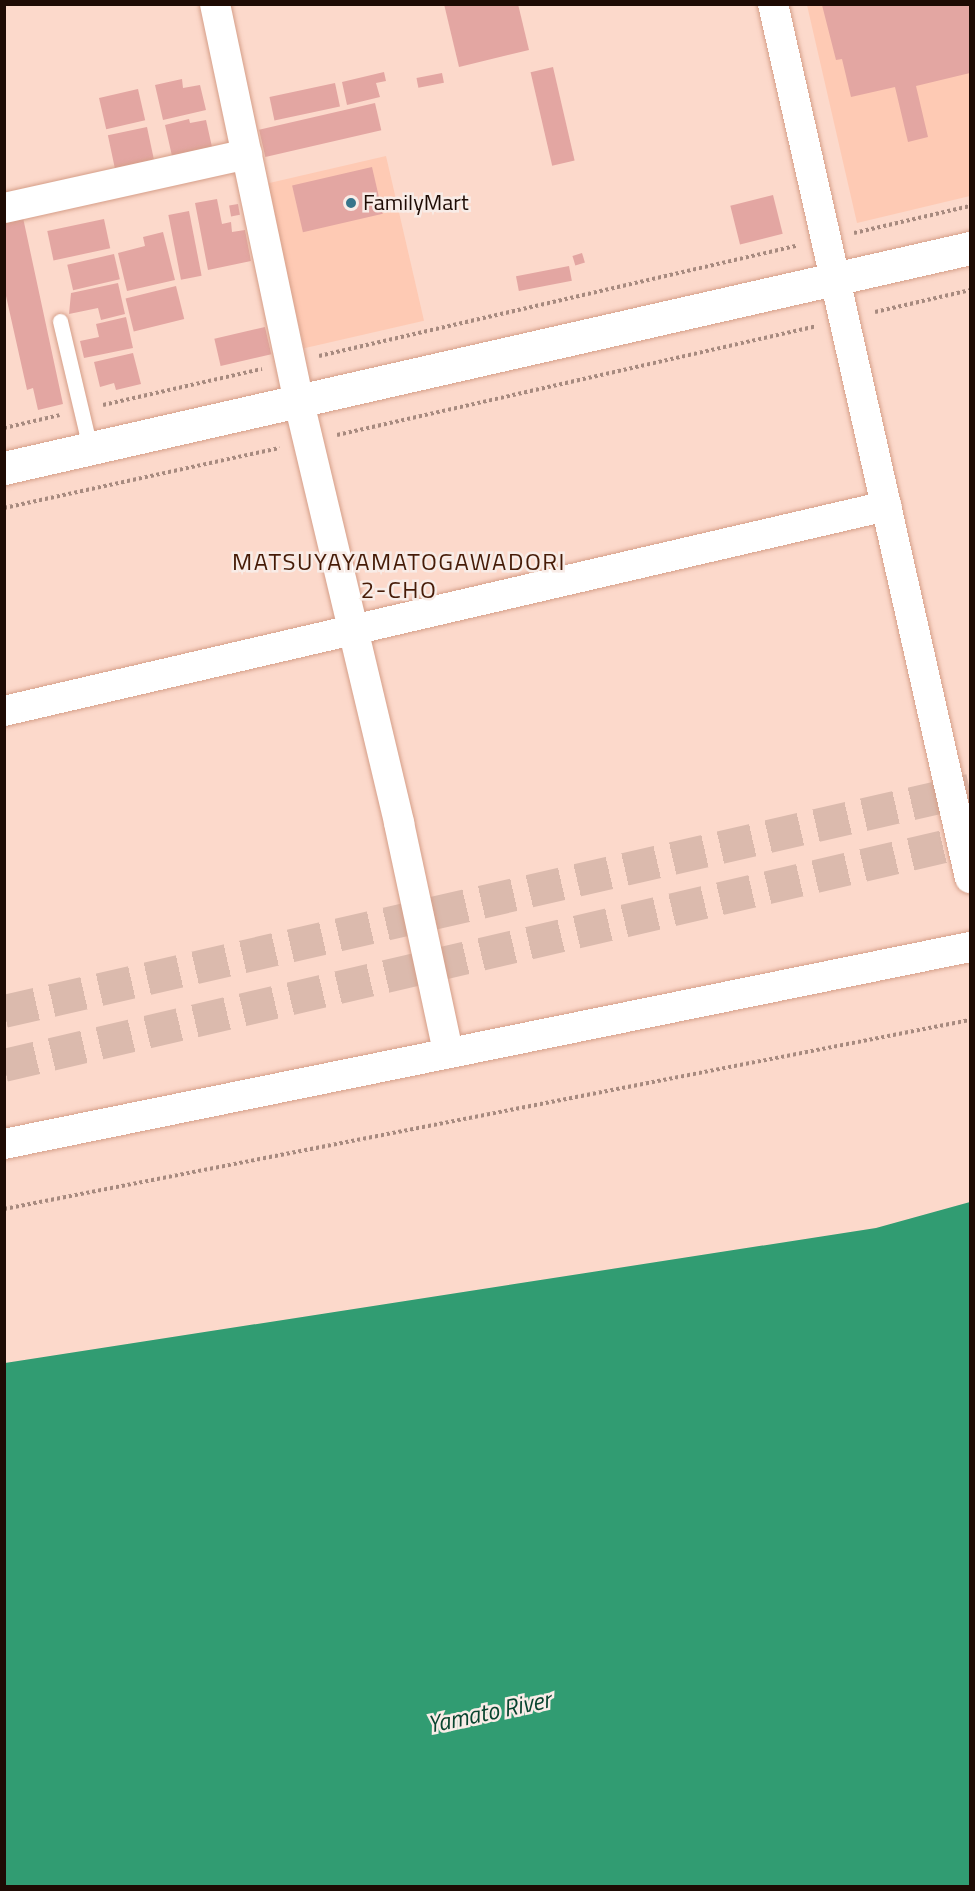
<!DOCTYPE html>
<style>
body{margin:0}
#map{position:relative;width:975px;height:1891px;overflow:hidden;background:#fcd9cb;font-family:"Titillium Web",sans-serif}
div>[style]{position:absolute}
.built>*{inset:0;background:#fecab4;transform-origin:0 0}
.water>*{inset:0;background:#319c72}
.building>*{inset:0;background:#e3a6a2;transform-origin:0 0}
.motorway-tunnel>*{height:33px;margin-top:-16.5px;transform-origin:0;background:repeating-linear-gradient(90deg,#dbbaad 0 33px,transparent 0 49px)}
.path>*{height:4px;margin-top:-2px;transform-origin:0;background:repeating-linear-gradient(90deg,#a78a7f 0 3px,transparent 0 6px)}
.roads{filter:drop-shadow(0 0 2px #d59e88) drop-shadow(0 0 2px #d59e88)}
.service>*{height:15px;margin:-7.5px;padding:0 7.5px;transform-origin:7.5px;border-radius:7.5px;background:#fff}
.minor>*{height:30px;margin:-15px;padding:0 15px;transform-origin:15px;border-radius:15px;background:#fff}
.tertiary>*{height:33px;margin:-16.5px;padding:0 16.5px;transform-origin:16.5px;border-radius:16.5px;background:#fff}
.dots>*{width:16px;height:16px;translate:-50% -50%;box-sizing:border-box;border:3px solid #f8ece7;border-radius:50%}
span{translate:-50% -50%;white-space:nowrap;text-align:center;line-height:1.15;-webkit-text-stroke:5px #f8ece7;paint-order:stroke}
.poi-label{font-size:22px;color:#1e0b04}
.left{translate:0 -50%;text-align:left}
.neighbourhood-label{font-size:24px;color:#461b07;letter-spacing:1.5px}
.water-label{font-size:24px;color:#08442f;font-style:italic}
.frame{position:absolute;inset:0;border:6px solid #1e0b04;pointer-events:none}
</style>
<div id="map">
<div class="built">
<div style="clip-path:polygon(807px 5px,970px 5px,970px 196px,857px 223px)"></div>
<div style="left:386px;top:156px;width:169px;height:123px;rotate:77deg"></div>
</div>
<div class="water">
<div style="clip-path:polygon(970px 1202px,970px 1886px,5px 1886px,5px 1363px,876px 1228px)"></div>
</div>
<div class="building">
<div style="clip-path:polygon(444px 4px,518px 4px,529px 50px,459px 67px)"></div>
<div style="clip-path:polygon(822px 5px,970px 5px,970px 73px,916px 86px,928px 137px,908px 142px,895px 87px,851px 97px,842px 59px,836px 60px)"></div>
<div style="left:553px;top:67px;width:96px;height:23px;rotate:77deg"></div>
<div style="clip-path:polygon(384px 72px,386px 81px,376px 83px,380px 97px,347px 105px,342px 82px)"></div>
<div style="left:442px;top:73px;width:10px;height:26px;rotate:79deg"></div>
<div style="clip-path:polygon(182px 79px,183px 88px,200px 85px,206px 110px,163px 120px,155px 85px)"></div>
<div style="left:335px;top:83px;width:24px;height:67px;rotate:78deg"></div>
<div style="left:138px;top:89px;width:32px;height:40px;rotate:77deg"></div>
<div style="left:375px;top:103px;width:28px;height:119px;rotate:77deg"></div>
<div style="clip-path:polygon(189px 119px,190px 123px,206px 120px,212px 147px,172px 156px,165px 125px)"></div>
<div style="left:147px;top:127px;width:34px;height:40px;rotate:78deg"></div>
<div style="left:372px;top:167px;width:48px;height:82px;rotate:77deg"></div>
<div style="left:773px;top:195px;width:40px;height:44px;rotate:76deg"></div>
<div style="clip-path:polygon(217px 199px,222px 224px,231px 222px,232px 232px,245px 230px,251px 261px,208px 270px,195px 203px)"></div>
<div style="left:238px;top:204px;width:11px;height:9px;rotate:80deg"></div>
<div style="left:189px;top:211px;width:66px;height:21px;rotate:79deg"></div>
<div style="clip-path:polygon(22px 213px,63px 404px,38px 410px,33px 388px,27px 390px,4px 287px,4px 217px)"></div>
<div style="left:104px;top:219px;width:30px;height:58px;rotate:78deg"></div>
<div style="clip-path:polygon(163px 232px,175px 280px,127px 291px,118px 253px,145px 246px,143px 237px)"></div>
<div style="left:582px;top:253px;width:10px;height:10px;rotate:73deg"></div>
<div style="left:114px;top:254px;width:26px;height:48px;rotate:77deg"></div>
<div style="left:569px;top:266px;width:15px;height:54px;rotate:79deg"></div>
<div style="clip-path:polygon(118px 283px,125px 314px,101px 320px,98px 308px,69px 314px,71px 293px)"></div>
<div style="left:176px;top:286px;width:34px;height:52px;rotate:76deg"></div>
<div style="clip-path:polygon(126px 317px,133px 348px,84px 358px,80px 341px,99px 337px,96px 324px)"></div>
<div style="left:265px;top:327px;width:28px;height:52px;rotate:77deg"></div>
<div style="clip-path:polygon(133px 353px,141px 384px,116px 390px,114px 383px,100px 387px,94px 362px)"></div>
</div>
<div class="motorway-tunnel">
<div style="left:4px;top:1011px;width:991px;rotate:-12.89deg"></div>
<div style="left:4px;top:1065px;width:992px;rotate:-13.11deg"></div>
</div>
<div class="path">
<div style="left:854px;top:233px;width:119px;rotate:-13.1deg"></div>
<div style="left:875px;top:312px;width:98px;rotate:-13deg"></div>
<div style="left:319px;top:356px;width:490px;rotate:-13deg"></div>
<div style="left:103px;top:405px;width:163px;rotate:-12.8deg"></div>
<div style="left:4px;top:428px;width:57px;rotate:-13.1deg"></div>
<div style="left:337px;top:435px;width:490px;rotate:-12.8deg"></div>
<div style="left:4px;top:508px;width:282px;rotate:-12.3deg"></div>
<div style="left:4px;top:1209px;width:984px;rotate:-11.07deg"></div>
</div>
<div class="roads">
<div class="service">
<div style="left:60px;top:321px;width:130px;rotate:76.7deg"></div>
</div>
<div class="minor">
<div style="left:215px;top:4px;width:403px;rotate:78.1deg"></div>
<div style="left:298px;top:398px;width:437px;rotate:76.6deg"></div>
<div style="left:399px;top:823px;width:233px;rotate:77.9deg"></div>
<div style="left:773px;top:4px;width:896px;rotate:77.3deg"></div>
<div style="left:4px;top:208px;width:249px;rotate:-12.5deg"></div>
<div style="left:4px;top:711px;width:906px;rotate:-13.08deg"></div>
<div style="left:4px;top:1144px;width:986px;rotate:-11.53deg"></div>
</div>
<div class="tertiary">
<div style="left:4px;top:468px;width:991px;rotate:-12.83deg"></div>
</div>
</div>
<div class="dots">
<div style="left:351px;top:203px;background:#37758b"></div>
</div>
<div class="poi-label">
<span class="left" style="left:363px;top:203px">FamilyMart</span>
</div>
<div class="neighbourhood-label">
<span style="left:399px;top:576px">MATSUYAYAMATOGAWADORI<br>2-CHO</span>
</div>
<div class="water-label">
<span style="left:489px;top:1712px;rotate:-12deg">Yamato River</span>
</div>
<div class="frame"></div>
</div>
